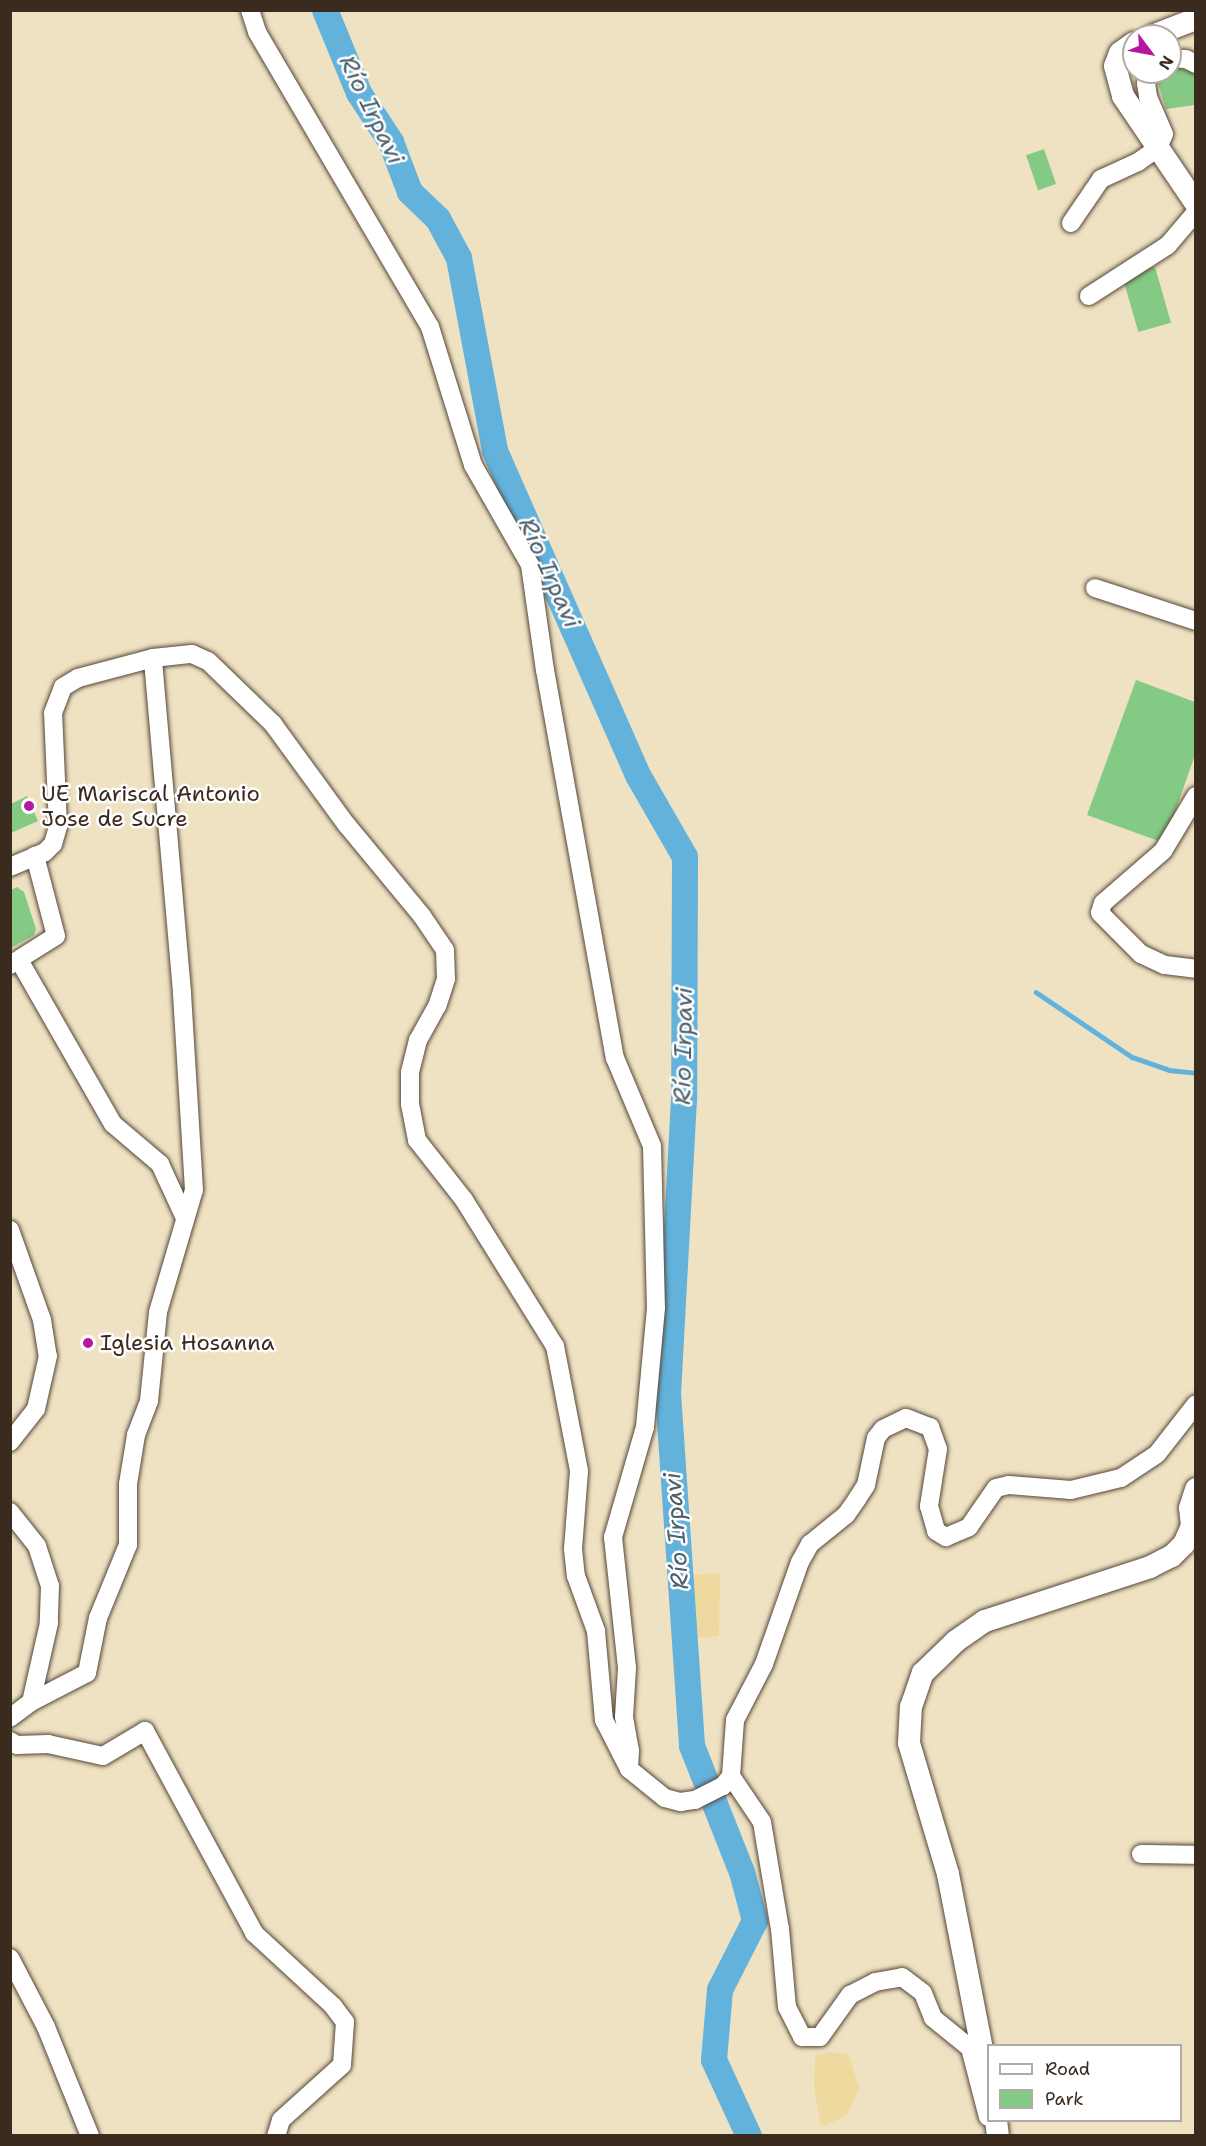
<!DOCTYPE html>
<meta charset="utf-8">
<style>
body{margin:0}
#map{position:relative;width:1206px;height:2146px;overflow:hidden;background:#efe2c3;font-family:"Shantell Sans",sans-serif}
div>[style]{position:absolute}
.green>*{inset:0;background:#84ca85;transform-origin:0 0}
.sand>*{inset:0;background:#eeda9e}
.stream>*{height:4.5px;margin:-2.25px;padding:0 2.25px;transform-origin:2.25px;border-radius:2.25px;background:#62b2dc}
.river>*{height:26px;margin:-13px;padding:0 13px;transform-origin:13px;border-radius:13px;background:#62b2dc}
.roads{filter:drop-shadow(0 0 2px #564637) drop-shadow(0 0 2px #564637)}
.minor>*{height:18px;margin:-9px;padding:0 9px;transform-origin:9px;border-radius:9px;background:#fff}
.major>*{height:22px;margin:-11px;padding:0 11px;transform-origin:11px;border-radius:11px;background:#fff}
.dots>*{width:16px;height:16px;translate:-50% -50%;box-sizing:border-box;border:3px solid #fff;border-radius:50%}
span{translate:-50% -50%;white-space:nowrap;text-align:center;line-height:1.15;-webkit-text-stroke:5px #fff;paint-order:stroke}
.poi-label{font-size:22px;color:#3b2a1e}
.left{translate:0 -50%;text-align:left}
.water-label{font-size:24px;color:#4b606a;font-style:italic}
.frame{position:absolute;inset:0;border:12px solid #3b2a1e;pointer-events:none}
.legend{position:absolute;left:987px;top:2044px;width:195px;height:78px;box-sizing:border-box;background:#fff;border:2px solid #b1aaa5;margin:0;padding:8px 10px;list-style:none;font-size:18px;color:#3b2a1e}
.legend li{display:flex;align-items:center;gap:12px;height:30px}
.legend b{width:30px;border:2px solid #b1aaa5}
.north{position:absolute;left:1122px;top:24px;width:60px;height:60px;box-sizing:border-box;background:#fff;border:2px solid #b1aaa5;border-radius:50%;rotate:122deg;font-size:16px;font-weight:700;line-height:24px;text-align:center;color:#3b2a1e}
.north::after{content:'';display:block;margin:auto;width:21px;height:27px;background:#b5179e;clip-path:polygon(50% 0,100% 100%,50% 72%,0 100%)}
</style>
<div id="map">
<div class="green">
<div style="clip-path:polygon(1172px 67px,1195px 72px,1195px 105px,1166px 109px,1157px 79px)"></div>
<div style="left:1044px;top:149px;width:37px;height:19px;rotate:71deg"></div>
<div style="left:1155px;top:267px;width:58px;height:34px;rotate:74deg"></div>
<div style="clip-path:polygon(1136px 680px,1195px 702px,1195px 755px,1164px 843px,1087px 815px)"></div>
<div style="clip-path:polygon(27px 796px,38px 821px,11px 833px,11px 804px)"></div>
<div style="clip-path:polygon(17px 887px,24px 892px,36px 929px,34px 935px,11px 948px,11px 890px)"></div>
</div>
<div class="sand">
<div style="clip-path:polygon(720px 1573px,719px 1636px,698px 1638px,693px 1575px)"></div>
<div style="clip-path:polygon(832px 2052px,849px 2055px,859px 2088px,846px 2116px,821px 2127px,814px 2087px,815px 2055px)"></div>
</div>
<div class="stream">
<div style="left:1036px;top:992px;width:116px;rotate:34.1deg"></div>
<div style="left:1132px;top:1057px;width:39px;rotate:19deg"></div>
<div style="left:1169px;top:1070px;width:27px;rotate:6deg"></div>
</div>
<div class="river">
<div style="left:325px;top:10px;width:90px;rotate:67.7deg"></div>
<div style="left:359px;top:93px;width:59px;rotate:56.9deg"></div>
<div style="left:391px;top:142px;width:53px;rotate:69.2deg"></div>
<div style="left:410px;top:192px;width:39px;rotate:44deg"></div>
<div style="left:438px;top:219px;width:44px;rotate:61.7deg"></div>
<div style="left:459px;top:258px;width:196px;rotate:79.4deg"></div>
<div style="left:495px;top:451px;width:356px;rotate:66.2deg"></div>
<div style="left:639px;top:777px;width:92px;rotate:60.1deg"></div>
<div style="left:685px;top:857px;width:242px;rotate:90.2deg"></div>
<div style="left:684px;top:1099px;width:294px;rotate:93.1deg"></div>
<div style="left:668px;top:1393px;width:354px;rotate:86.1deg"></div>
<div style="left:692px;top:1746px;width:136px;rotate:68.4deg"></div>
<div style="left:742px;top:1872px;width:51px;rotate:75.1deg"></div>
<div style="left:755px;top:1921px;width:77px;rotate:116.9deg"></div>
<div style="left:720px;top:1990px;width:70px;rotate:94.9deg"></div>
<div style="left:714px;top:2060px;width:84px;rotate:65.3deg"></div>
</div>
<div class="roads">
<div class="minor">
<div style="left:250px;top:10px;width:23px;rotate:72deg"></div>
<div style="left:257px;top:32px;width:342px;rotate:59.6deg"></div>
<div style="left:430px;top:327px;width:145px;rotate:72.7deg"></div>
<div style="left:473px;top:465px;width:115px;rotate:60.3deg"></div>
<div style="left:530px;top:565px;width:106px;rotate:81.9deg"></div>
<div style="left:545px;top:670px;width:394px;rotate:79.8deg"></div>
<div style="left:615px;top:1058px;width:95px;rotate:67.2deg"></div>
<div style="left:652px;top:1146px;width:162px;rotate:88.6deg"></div>
<div style="left:656px;top:1308px;width:120px;rotate:95.3deg"></div>
<div style="left:645px;top:1427px;width:115px;rotate:106.2deg"></div>
<div style="left:613px;top:1537px;width:132px;rotate:83.9deg"></div>
<div style="left:627px;top:1668px;width:49px;rotate:93.5deg"></div>
<div style="left:624px;top:1717px;width:34px;rotate:80deg"></div>
<div style="left:630px;top:1750px;width:19px;rotate:93deg"></div>
<div style="left:1170px;top:58px;width:16px;rotate:4deg"></div>
<div style="left:1186px;top:59px;width:11px;rotate:27deg"></div>
<div style="left:1071px;top:223px;width:53px;rotate:-55.7deg"></div>
<div style="left:1101px;top:179px;width:41px;rotate:-24.7deg"></div>
<div style="left:1138px;top:162px;width:24px;rotate:-35deg"></div>
<div style="left:1158px;top:148px;width:15px;rotate:-67deg"></div>
<div style="left:1164px;top:134px;width:40px;rotate:-113.4deg"></div>
<div style="left:1148px;top:97px;width:14px;rotate:-98deg"></div>
<div style="left:1146px;top:83px;width:12px;rotate:-66deg"></div>
<div style="left:1089px;top:296px;width:94px;rotate:-32.8deg"></div>
<div style="left:1168px;top:245px;width:43px;rotate:-49.7deg"></div>
<div style="left:1095px;top:588px;width:106px;rotate:18.1deg"></div>
<div style="left:1196px;top:796px;width:64px;rotate:121deg"></div>
<div style="left:1163px;top:851px;width:79px;rotate:139.1deg"></div>
<div style="left:1103px;top:903px;width:10px;rotate:107deg"></div>
<div style="left:1100px;top:913px;width:58px;rotate:45deg"></div>
<div style="left:1141px;top:954px;width:26px;rotate:25deg"></div>
<div style="left:1165px;top:965px;width:31px;rotate:7deg"></div>
<div style="left:10px;top:867px;width:38px;rotate:-23deg"></div>
<div style="left:45px;top:852px;width:11px;rotate:-45deg"></div>
<div style="left:53px;top:844px;width:19px;rotate:-74deg"></div>
<div style="left:58px;top:826px;width:113px;rotate:-92.5deg"></div>
<div style="left:53px;top:713px;width:28px;rotate:-69deg"></div>
<div style="left:63px;top:687px;width:17px;rotate:-31deg"></div>
<div style="left:78px;top:678px;width:78px;rotate:-14.9deg"></div>
<div style="left:153px;top:658px;width:39px;rotate:-6deg"></div>
<div style="left:192px;top:654px;width:17px;rotate:24deg"></div>
<div style="left:208px;top:661px;width:91px;rotate:44.1deg"></div>
<div style="left:273px;top:724px;width:124px;rotate:53.9deg"></div>
<div style="left:346px;top:824px;width:119px;rotate:50.4deg"></div>
<div style="left:422px;top:916px;width:41px;rotate:55.9deg"></div>
<div style="left:445px;top:950px;width:29px;rotate:88deg"></div>
<div style="left:446px;top:979px;width:28px;rotate:108deg"></div>
<div style="left:437px;top:1006px;width:39px;rotate:119deg"></div>
<div style="left:418px;top:1040px;width:34px;rotate:104deg"></div>
<div style="left:410px;top:1073px;width:31px;rotate:90deg"></div>
<div style="left:410px;top:1104px;width:37px;rotate:79deg"></div>
<div style="left:417px;top:1140px;width:76px;rotate:51.9deg"></div>
<div style="left:464px;top:1200px;width:172px;rotate:58.1deg"></div>
<div style="left:555px;top:1346px;width:127px;rotate:79.1deg"></div>
<div style="left:579px;top:1471px;width:78px;rotate:94.4deg"></div>
<div style="left:573px;top:1549px;width:27px;rotate:84deg"></div>
<div style="left:576px;top:1576px;width:59px;rotate:70deg"></div>
<div style="left:596px;top:1631px;width:89px;rotate:84.9deg"></div>
<div style="left:604px;top:1720px;width:55px;rotate:63deg"></div>
<div style="left:629px;top:1769px;width:46px;rotate:38.9deg"></div>
<div style="left:665px;top:1798px;width:16px;rotate:15deg"></div>
<div style="left:680px;top:1802px;width:15px;rotate:-8deg"></div>
<div style="left:695px;top:1800px;width:31px;rotate:-27deg"></div>
<div style="left:723px;top:1786px;width:13px;rotate:-51deg"></div>
<div style="left:731px;top:1776px;width:56px;rotate:-85.9deg"></div>
<div style="left:735px;top:1720px;width:63px;rotate:-62.6deg"></div>
<div style="left:764px;top:1664px;width:108px;rotate:-70.6deg"></div>
<div style="left:800px;top:1562px;width:21px;rotate:-61deg"></div>
<div style="left:810px;top:1544px;width:46px;rotate:-38.9deg"></div>
<div style="left:846px;top:1515px;width:19px;rotate:-55deg"></div>
<div style="left:857px;top:1499px;width:17px;rotate:-57deg"></div>
<div style="left:866px;top:1485px;width:48px;rotate:-78deg"></div>
<div style="left:876px;top:1438px;width:11px;rotate:-52deg"></div>
<div style="left:883px;top:1429px;width:25px;rotate:-26deg"></div>
<div style="left:906px;top:1418px;width:26px;rotate:21deg"></div>
<div style="left:930px;top:1427px;width:23px;rotate:70deg"></div>
<div style="left:938px;top:1449px;width:58px;rotate:99deg"></div>
<div style="left:929px;top:1506px;width:26px;rotate:74deg"></div>
<div style="left:936px;top:1531px;width:12px;rotate:31deg"></div>
<div style="left:946px;top:1537px;width:25px;rotate:-23deg"></div>
<div style="left:969px;top:1527px;width:47px;rotate:-55.3deg"></div>
<div style="left:996px;top:1488px;width:13px;rotate:-13deg"></div>
<div style="left:1009px;top:1485px;width:62px;rotate:4.6deg"></div>
<div style="left:1071px;top:1490px;width:51px;rotate:-13.5deg"></div>
<div style="left:1121px;top:1478px;width:43px;rotate:-33.7deg"></div>
<div style="left:1157px;top:1454px;width:63px;rotate:-52deg"></div>
<div style="left:19px;top:960px;width:189px;rotate:60.2deg"></div>
<div style="left:113px;top:1124px;width:62px;rotate:40.4deg"></div>
<div style="left:160px;top:1164px;width:60px;rotate:65.2deg"></div>
<div style="left:10px;top:965px;width:54px;rotate:-32.2deg"></div>
<div style="left:56px;top:936px;width:83px;rotate:-104.7deg"></div>
<div style="left:10px;top:1230px;width:96px;rotate:70.4deg"></div>
<div style="left:42px;top:1320px;width:36px;rotate:81deg"></div>
<div style="left:48px;top:1356px;width:54px;rotate:102.8deg"></div>
<div style="left:36px;top:1409px;width:42px;rotate:128.2deg"></div>
<div style="left:10px;top:1512px;width:43px;rotate:51.5deg"></div>
<div style="left:37px;top:1546px;width:42px;rotate:72deg"></div>
<div style="left:50px;top:1586px;width:37px;rotate:92deg"></div>
<div style="left:49px;top:1623px;width:81px;rotate:102.8deg"></div>
<div style="left:31px;top:1702px;width:26px;rotate:143deg"></div>
<div style="left:31px;top:1702px;width:63px;rotate:-27.4deg"></div>
<div style="left:87px;top:1673px;width:56px;rotate:-78.7deg"></div>
<div style="left:98px;top:1618px;width:79px;rotate:-67.7deg"></div>
<div style="left:128px;top:1545px;width:61px;rotate:-90deg"></div>
<div style="left:128px;top:1484px;width:50px;rotate:-80.7deg"></div>
<div style="left:136px;top:1435px;width:36px;rotate:-69deg"></div>
<div style="left:149px;top:1401px;width:89px;rotate:-84.2deg"></div>
<div style="left:158px;top:1312px;width:127px;rotate:-73.6deg"></div>
<div style="left:194px;top:1190px;width:198px;rotate:-93.5deg"></div>
<div style="left:182px;top:992px;width:335px;rotate:-95deg"></div>
<div style="left:10px;top:1741px;width:8px;rotate:30deg"></div>
<div style="left:17px;top:1745px;width:31px;rotate:-2deg"></div>
<div style="left:48px;top:1744px;width:56px;rotate:12.3deg"></div>
<div style="left:103px;top:1756px;width:49px;rotate:-30.8deg"></div>
<div style="left:145px;top:1731px;width:230px;rotate:61.6deg"></div>
<div style="left:254px;top:1933px;width:108px;rotate:42.7deg"></div>
<div style="left:333px;top:2006px;width:20px;rotate:53deg"></div>
<div style="left:345px;top:2022px;width:43px;rotate:94deg"></div>
<div style="left:342px;top:2065px;width:82px;rotate:138deg"></div>
<div style="left:281px;top:2120px;width:17px;rotate:107deg"></div>
<div style="left:731px;top:1776px;width:55px;rotate:56deg"></div>
<div style="left:762px;top:1822px;width:109px;rotate:80.5deg"></div>
<div style="left:780px;top:1929px;width:78px;rotate:84.9deg"></div>
<div style="left:787px;top:2007px;width:34px;rotate:63deg"></div>
<div style="left:802px;top:2037px;width:18px"></div>
<div style="left:820px;top:2037px;width:52px;rotate:-54.5deg"></div>
<div style="left:850px;top:1995px;width:28px;rotate:-27deg"></div>
<div style="left:875px;top:1982px;width:27px;rotate:-10deg"></div>
<div style="left:902px;top:1977px;width:26px;rotate:37deg"></div>
<div style="left:923px;top:1993px;width:27px;rotate:68deg"></div>
<div style="left:933px;top:2018px;width:48px;rotate:39deg"></div>
<div style="left:970px;top:2048px;width:71px;rotate:75.4deg"></div>
<div style="left:1141px;top:1854px;width:55px;rotate:1deg"></div>
<div style="left:10px;top:1958px;width:78px;rotate:62.4deg"></div>
<div style="left:46px;top:2027px;width:118px;rotate:68deg"></div>
</div>
<div class="major">
<div style="left:1152px;top:36px;width:47px;rotate:-21.1deg"></div>
<div style="left:1134px;top:43px;width:17px;rotate:144deg"></div>
<div style="left:1120px;top:53px;width:14px;rotate:111deg"></div>
<div style="left:1115px;top:66px;width:31px;rotate:75deg"></div>
<div style="left:1123px;top:96px;width:130px;rotate:55.9deg"></div>
<div style="left:988px;top:2080px;width:210px;rotate:-101deg"></div>
<div style="left:948px;top:1874px;width:137px;rotate:-106.6deg"></div>
<div style="left:909px;top:1743px;width:36px;rotate:-87deg"></div>
<div style="left:911px;top:1707px;width:36px;rotate:-71deg"></div>
<div style="left:923px;top:1673px;width:46px;rotate:-44.1deg"></div>
<div style="left:956px;top:1641px;width:35px;rotate:-35deg"></div>
<div style="left:985px;top:1621px;width:174px;rotate:-18.1deg"></div>
<div style="left:1150px;top:1567px;width:25px;rotate:-27deg"></div>
<div style="left:1172px;top:1556px;width:17px;rotate:-45deg"></div>
<div style="left:1184px;top:1544px;width:20px;rotate:-66deg"></div>
<div style="left:1192px;top:1526px;width:18px;rotate:-96deg"></div>
<div style="left:1190px;top:1508px;width:20px;rotate:-72deg"></div>
<div style="left:996px;top:2120px;width:16px;rotate:83deg"></div>
</div>
</div>
<div class="dots">
<div style="left:29px;top:806px;background:#b5179e"></div>
<div style="left:88px;top:1343px;background:#b5179e"></div>
</div>
<div class="poi-label">
<span class="left" style="left:41px;top:806px">UE Mariscal Antonio<br>Jose de Sucre</span>
<span class="left" style="left:100px;top:1343px">Iglesia Hosanna</span>
</div>
<div class="water-label">
<span style="left:371px;top:110px;rotate:64deg">Río Irpavi</span>
<span style="left:549px;top:573px;rotate:66deg">Río Irpavi</span>
<span style="left:684px;top:1046px;rotate:-89deg">Río Irpavi</span>
<span style="left:677px;top:1531px;rotate:-94deg">Río Irpavi</span>
</div>
<div class="frame"></div>
<ul class="legend">
<li><b style="height:8px;background:#fff"></b>Road</li>
<li><b style="height:16px;background:#84ca85"></b>Park</li>
</ul>
<div class="north">N</div>
</div>
